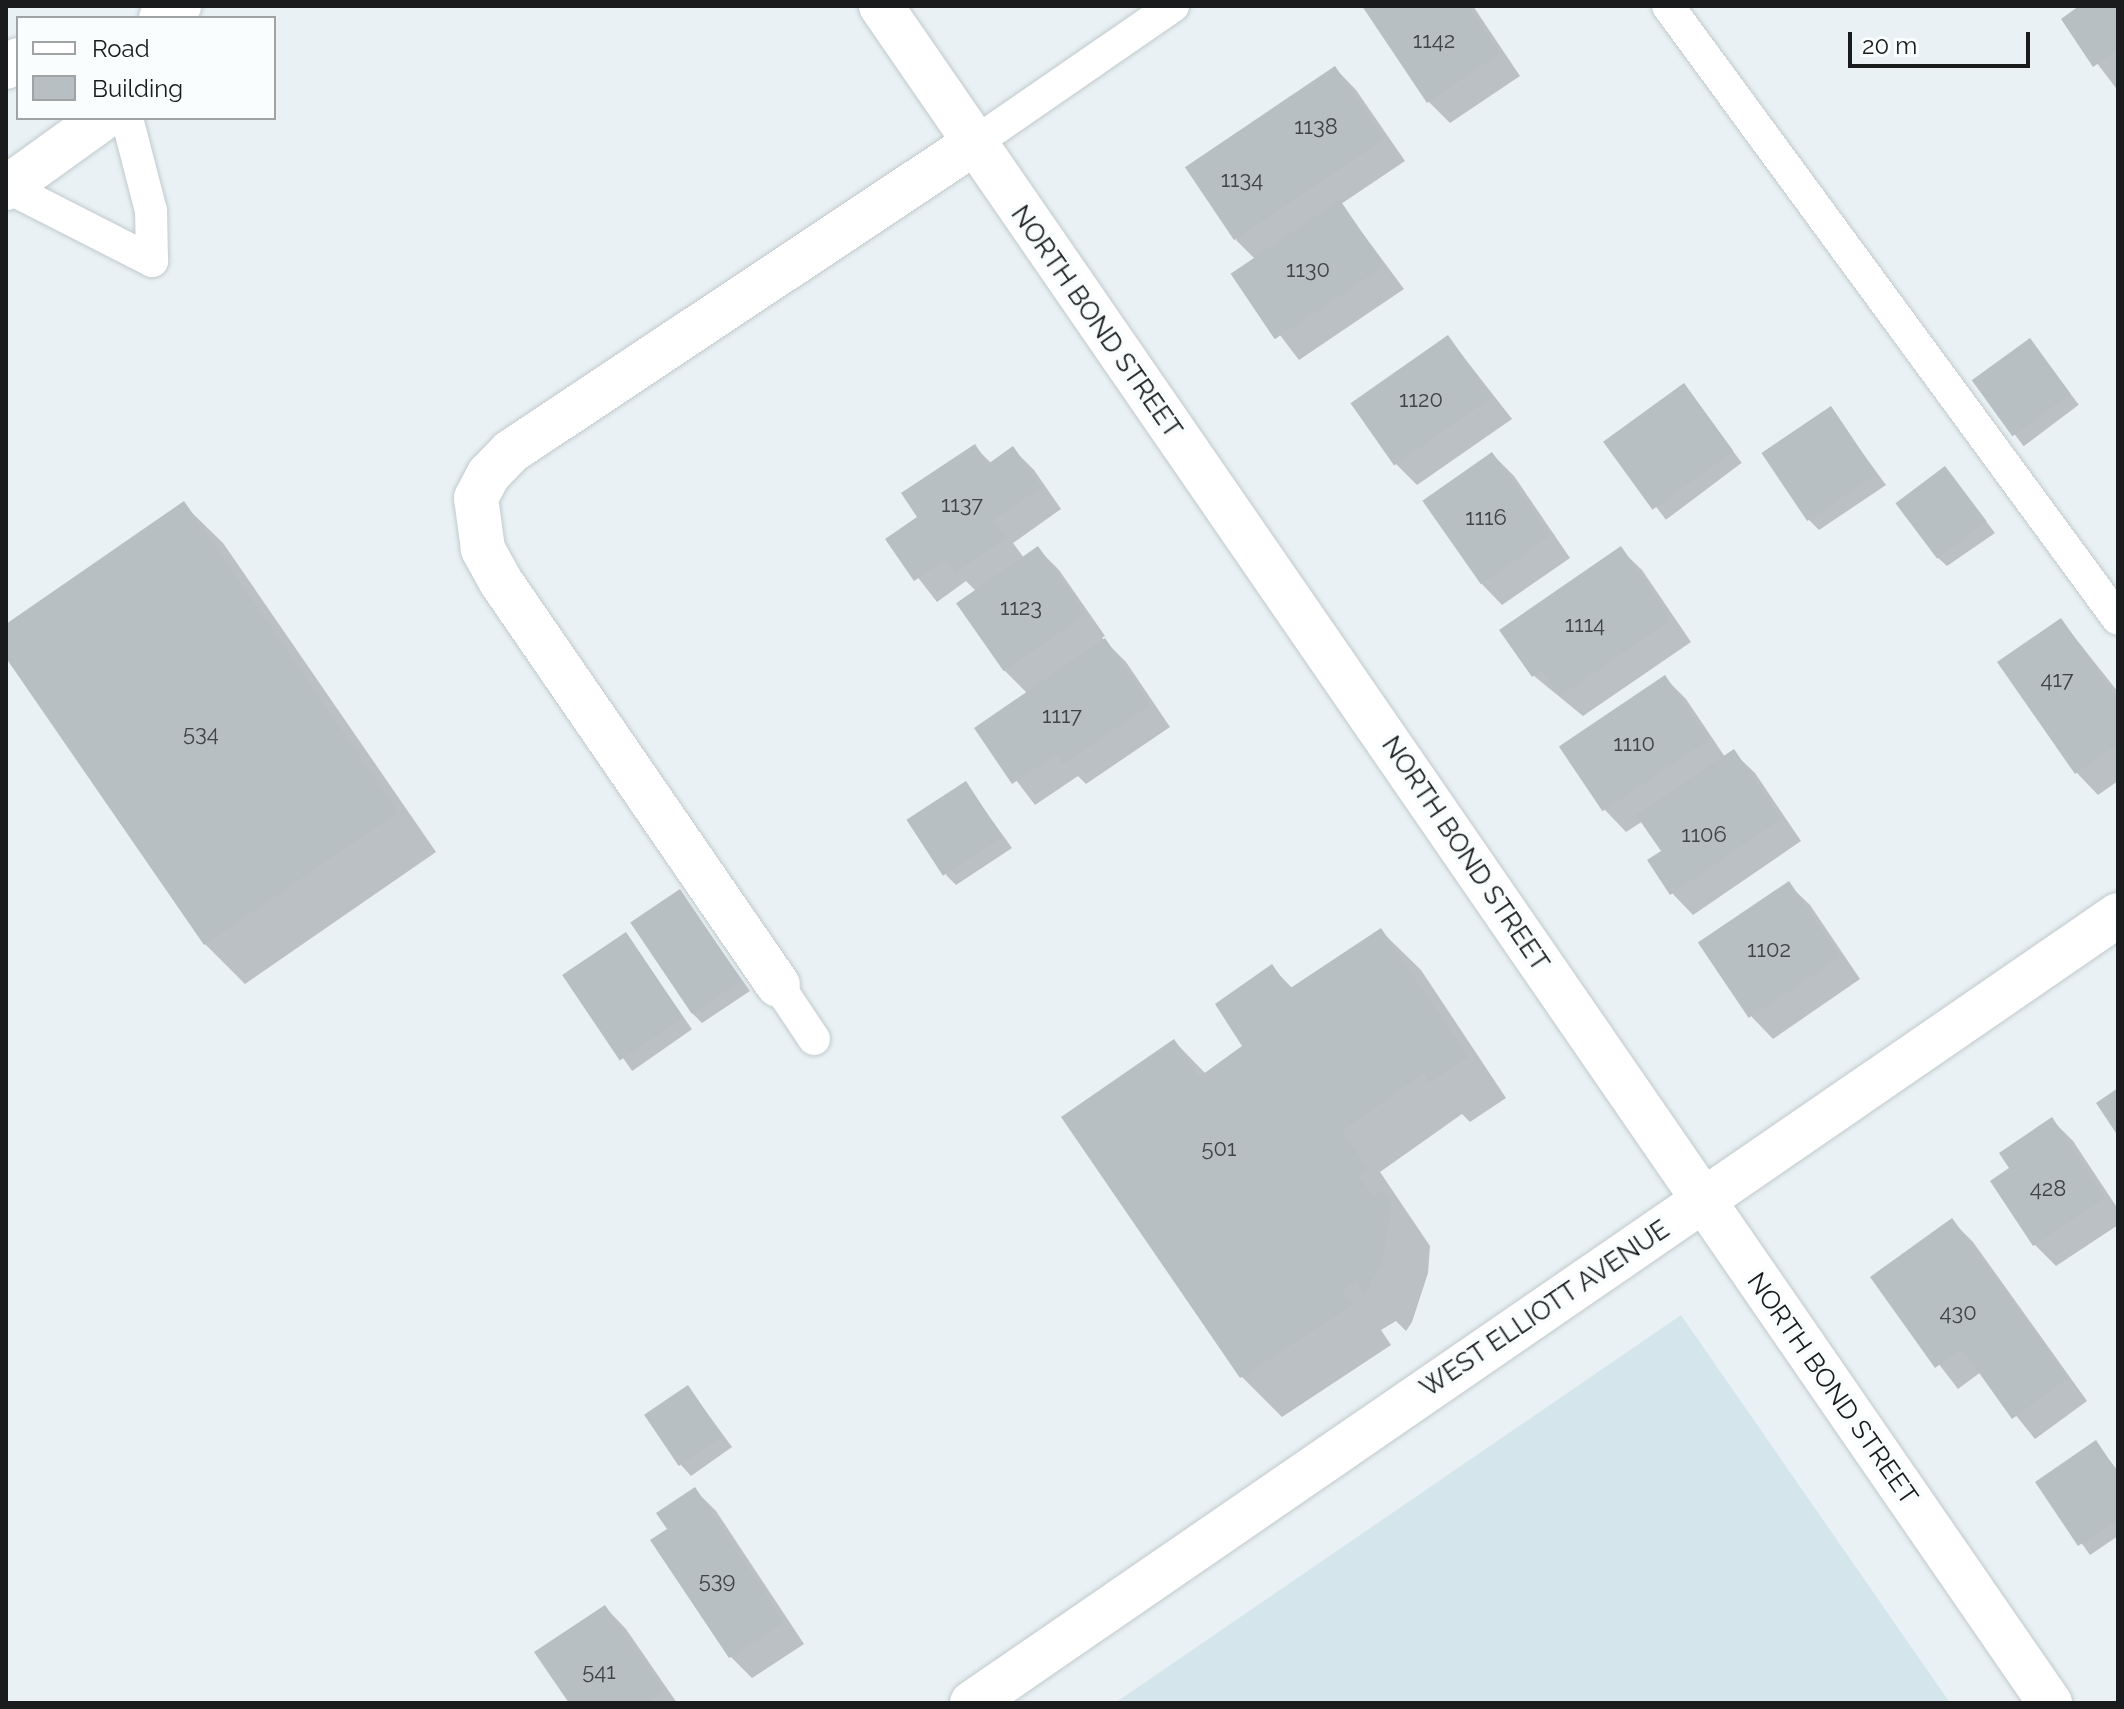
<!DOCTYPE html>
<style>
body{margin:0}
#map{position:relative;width:2124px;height:1709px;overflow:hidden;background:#e9f1f4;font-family:Raleway,sans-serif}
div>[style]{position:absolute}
.built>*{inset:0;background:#d4e5eb}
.shadow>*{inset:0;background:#0003;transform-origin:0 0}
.building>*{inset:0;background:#b7bfc2;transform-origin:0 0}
.roads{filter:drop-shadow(0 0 2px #c1c9cc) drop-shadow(0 0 2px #c1c9cc)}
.lane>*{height:32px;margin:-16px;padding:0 16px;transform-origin:16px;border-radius:16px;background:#fff}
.street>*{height:44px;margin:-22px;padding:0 22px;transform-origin:22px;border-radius:22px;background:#fff}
.secondary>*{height:44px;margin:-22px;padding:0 22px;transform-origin:22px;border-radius:22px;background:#fff}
span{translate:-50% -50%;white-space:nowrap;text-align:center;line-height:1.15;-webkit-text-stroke:8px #fafdfe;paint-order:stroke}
.number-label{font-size:22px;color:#404446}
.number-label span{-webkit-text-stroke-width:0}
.street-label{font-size:26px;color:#191b1d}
.frame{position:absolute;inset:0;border:8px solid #191b1d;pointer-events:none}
.legend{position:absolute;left:16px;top:16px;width:260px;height:104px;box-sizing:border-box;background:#fafdfe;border:2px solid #a0a3a4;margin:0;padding:10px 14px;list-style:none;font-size:24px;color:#191b1d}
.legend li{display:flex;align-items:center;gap:16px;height:40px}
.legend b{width:40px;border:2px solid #a0a3a4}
.scale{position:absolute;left:1848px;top:32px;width:182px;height:36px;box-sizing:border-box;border:4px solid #191b1d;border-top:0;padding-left:10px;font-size:24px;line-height:28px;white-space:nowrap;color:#191b1d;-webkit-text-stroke:6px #fafdfe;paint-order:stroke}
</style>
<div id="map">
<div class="built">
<div style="clip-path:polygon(1681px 1315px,1950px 1703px,1115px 1703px)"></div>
</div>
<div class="shadow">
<div style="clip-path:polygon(1364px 6px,1473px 6px,1520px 76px,1450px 123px,1429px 102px)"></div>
<div style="clip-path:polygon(2082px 6px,2118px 6px,2116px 88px,2064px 20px)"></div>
<div style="clip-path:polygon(1335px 68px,1356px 90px,1405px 161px,1341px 204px,1404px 289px,1299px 360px,1234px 275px,1256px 260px,1236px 240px)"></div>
<div style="clip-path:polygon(1448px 337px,1512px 419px,1417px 485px,1395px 463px)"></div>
<div style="left:2030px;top:340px;width:81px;height:69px;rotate:53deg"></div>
<div style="left:1684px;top:386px;width:96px;height:95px;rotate:53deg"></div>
<div style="clip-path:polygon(1830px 409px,1886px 485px,1819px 530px,1809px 520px)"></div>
<div style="clip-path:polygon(974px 446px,992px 464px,1013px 449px,1034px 470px,1061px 509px,1013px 543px,1024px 558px,1037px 548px,1059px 570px,1105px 636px,1102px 638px,1126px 662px,1170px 727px,1086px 784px,1078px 776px,1035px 805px,977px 729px,1028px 694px,1004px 670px,976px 591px,966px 581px,937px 602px,888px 539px,920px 517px)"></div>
<div style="clip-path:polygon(1492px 454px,1514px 476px,1570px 558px,1502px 605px,1481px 583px,1425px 501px)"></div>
<div style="clip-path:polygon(1945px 468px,1995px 533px,1947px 566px,1936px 556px)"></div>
<div style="clip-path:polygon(183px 504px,223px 543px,436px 852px,245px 984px,205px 944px,6px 655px,6px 627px)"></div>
<div style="clip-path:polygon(1620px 549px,1642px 570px,1691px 642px,1583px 716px,1534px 676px)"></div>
<div style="clip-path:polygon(2061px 620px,2118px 692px,2118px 781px,2098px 795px,2077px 773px,2000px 663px)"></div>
<div style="clip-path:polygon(1664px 677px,1686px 699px,1725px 757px,1733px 752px,1755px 773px,1801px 841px,1693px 915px,1672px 893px,1664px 852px,1643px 821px,1626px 832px,1605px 810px)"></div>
<div style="clip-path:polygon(966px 784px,1012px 848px,956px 885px,946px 875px)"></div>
<div style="clip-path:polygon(1788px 884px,1810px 905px,1860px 979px,1773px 1039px,1752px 1017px,1701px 944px)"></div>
<div style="clip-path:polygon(680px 892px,750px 991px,702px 1023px,692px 1013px)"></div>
<div style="clip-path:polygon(1381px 931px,1421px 970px,1506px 1098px,1470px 1122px,1462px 1114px,1380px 1172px,1430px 1246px,1428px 1273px,1412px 1322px,1406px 1331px,1396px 1321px,1381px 1330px,1391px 1345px,1282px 1417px,1242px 1377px,1064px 1118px,1174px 1041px,1206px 1074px,1244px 1046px,1272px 967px,1293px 989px)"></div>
<div style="left:626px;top:935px;width:115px;height:73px;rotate:55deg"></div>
<div style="clip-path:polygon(2052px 1120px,2073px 1141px,2118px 1209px,2118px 1225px,2056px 1266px,2035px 1245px,2012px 1169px)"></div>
<div style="clip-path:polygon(1951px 1220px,1973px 1242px,2087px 1401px,2035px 1439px,1981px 1372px,1958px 1389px,1872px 1277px)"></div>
<div style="clip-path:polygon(688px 1387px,732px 1447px,691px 1476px,681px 1465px)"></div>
<div style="clip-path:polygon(2096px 1443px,2118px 1471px,2118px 1536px,2090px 1555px,2038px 1483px)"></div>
<div style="clip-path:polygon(694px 1489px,716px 1511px,804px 1644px,752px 1678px,731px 1657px,669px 1530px)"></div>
<div style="clip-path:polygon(605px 1607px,626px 1629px,677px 1703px,572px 1703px)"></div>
</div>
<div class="building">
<div style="clip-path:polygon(1362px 6px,1468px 6px,1500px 53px,1427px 103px)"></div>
<div style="clip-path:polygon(2079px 6px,2118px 6px,2118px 50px,2093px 67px,2061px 19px)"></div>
<div style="left:1335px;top:66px;width:88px;height:181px;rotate:56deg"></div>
<div style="left:1340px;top:200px;width:79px;height:132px;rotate:56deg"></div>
<div style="left:1448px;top:335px;width:76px;height:119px;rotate:55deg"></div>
<div style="left:2030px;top:338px;width:69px;height:72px;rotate:54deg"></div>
<div style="left:1684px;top:383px;width:84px;height:100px;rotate:54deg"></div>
<div style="left:1831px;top:406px;width:82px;height:84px;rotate:56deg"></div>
<div style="clip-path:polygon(975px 444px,988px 464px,1013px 446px,1041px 487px,993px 520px,1006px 538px,955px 573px,946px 559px,914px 581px,885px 539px,917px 517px,901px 493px)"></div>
<div style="left:1492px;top:452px;width:102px;height:85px;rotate:55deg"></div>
<div style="left:1945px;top:466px;width:69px;height:62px;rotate:53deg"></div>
<div style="clip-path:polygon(184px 501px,398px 812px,204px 945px,6px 658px,6px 624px)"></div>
<div style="left:1038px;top:546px;width:83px;height:100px;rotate:55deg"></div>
<div style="clip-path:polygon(1621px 546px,1671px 620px,1560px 696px,1542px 670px,1532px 677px,1499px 630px)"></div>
<div style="clip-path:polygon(2061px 618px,2118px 699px,2118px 744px,2075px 774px,1997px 662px)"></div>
<div style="clip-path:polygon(1105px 638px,1150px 705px,1063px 764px,1057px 754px,1012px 784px,974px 728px)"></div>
<div style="left:1665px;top:675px;width:78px;height:128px;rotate:56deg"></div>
<div style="clip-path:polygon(1734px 749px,1781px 819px,1670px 895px,1647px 860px,1661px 851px,1636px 815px)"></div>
<div style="left:966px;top:781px;width:67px;height:71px;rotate:57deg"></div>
<div style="left:1789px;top:881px;width:91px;height:110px;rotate:56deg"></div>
<div style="left:680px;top:889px;width:110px;height:60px;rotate:56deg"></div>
<div style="clip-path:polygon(1381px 928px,1468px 1057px,1429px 1083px,1424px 1073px,1342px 1131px,1367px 1168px,1358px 1175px,1373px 1197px,1383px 1190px,1391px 1205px,1383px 1260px,1365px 1293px,1357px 1281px,1342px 1290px,1353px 1305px,1240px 1378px,1061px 1117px,1174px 1039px,1199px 1077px,1242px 1046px,1215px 1004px,1272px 964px,1289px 989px)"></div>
<div style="left:626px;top:932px;width:103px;height:77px;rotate:56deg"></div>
<div style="clip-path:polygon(2118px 1088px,2118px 1136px,2096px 1103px)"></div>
<div style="clip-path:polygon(2052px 1117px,2105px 1198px,2033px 1246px,1990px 1181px,2009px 1168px,1999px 1153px)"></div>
<div style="clip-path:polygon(1952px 1218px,2068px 1378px,2012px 1419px,1962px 1349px,1935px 1368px,1870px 1277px)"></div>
<div style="left:688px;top:1385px;width:62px;height:53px;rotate:56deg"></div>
<div style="clip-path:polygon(2096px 1440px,2118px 1473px,2118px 1519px,2078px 1546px,2035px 1482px)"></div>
<div style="clip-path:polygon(695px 1487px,784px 1622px,729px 1658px,650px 1540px,667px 1529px,656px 1513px)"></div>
<div style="clip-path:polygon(605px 1605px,664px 1691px,647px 1703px,569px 1703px,534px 1652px)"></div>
</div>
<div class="roads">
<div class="lane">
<div style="left:1668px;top:6px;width:760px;rotate:53.72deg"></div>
<div style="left:973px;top:144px;width:243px;rotate:-34.6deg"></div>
<div style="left:7px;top:187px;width:163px;rotate:27deg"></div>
<div style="left:152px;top:261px;width:50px;rotate:-91.1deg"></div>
<div style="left:151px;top:211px;width:96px;rotate:-104.5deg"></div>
<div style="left:778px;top:985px;width:65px;rotate:56.3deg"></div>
</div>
<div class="street">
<div style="left:881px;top:6px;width:2061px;rotate:55.44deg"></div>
<div style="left:778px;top:985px;width:489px;rotate:-124.5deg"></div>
<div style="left:501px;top:582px;width:38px;rotate:-119deg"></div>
<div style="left:483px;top:549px;width:51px;rotate:-97.8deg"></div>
<div style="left:476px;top:498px;width:27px;rotate:-62deg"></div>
<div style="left:489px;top:474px;width:30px;rotate:-46deg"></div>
<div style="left:510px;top:452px;width:556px;rotate:-33.63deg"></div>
<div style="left:972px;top:1703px;width:1391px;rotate:-34.51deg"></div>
</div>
<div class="secondary">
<div style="left:161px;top:18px;width:22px;rotate:-34deg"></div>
<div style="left:6px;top:67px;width:14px;rotate:-30deg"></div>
<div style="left:6px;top:188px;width:120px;rotate:-35.8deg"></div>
</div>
</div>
<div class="number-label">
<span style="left:1434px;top:41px">1142</span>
<span style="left:1316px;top:127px">1138</span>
<span style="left:1242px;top:180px">1134</span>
<span style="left:1308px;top:270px">1130</span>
<span style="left:1421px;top:400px">1120</span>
<span style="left:962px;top:505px">1137</span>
<span style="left:1486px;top:518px">1116</span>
<span style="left:1021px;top:608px">1123</span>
<span style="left:1585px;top:625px">1114</span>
<span style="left:2057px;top:680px">417</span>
<span style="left:1062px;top:716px">1117</span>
<span style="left:201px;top:734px">534</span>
<span style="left:1634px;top:744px">1110</span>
<span style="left:1704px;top:835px">1106</span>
<span style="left:1769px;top:950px">1102</span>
<span style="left:1219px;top:1149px">501</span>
<span style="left:2048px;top:1189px">428</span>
<span style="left:1958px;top:1313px">430</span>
<span style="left:717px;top:1581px">539</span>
<span style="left:599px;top:1672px">541</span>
</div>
<div class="street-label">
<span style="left:1096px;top:322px;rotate:55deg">NORTH BOND STREET</span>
<span style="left:1465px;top:854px;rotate:56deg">NORTH BOND STREET</span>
<span style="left:1545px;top:1309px;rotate:-34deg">WEST ELLIOTT AVENUE</span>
<span style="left:1832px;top:1389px;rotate:55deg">NORTH BOND STREET</span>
</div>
<div class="frame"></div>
<ul class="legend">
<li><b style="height:10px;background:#fff"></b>Road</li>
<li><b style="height:22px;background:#b7bfc2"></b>Building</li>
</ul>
<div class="scale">20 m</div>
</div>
